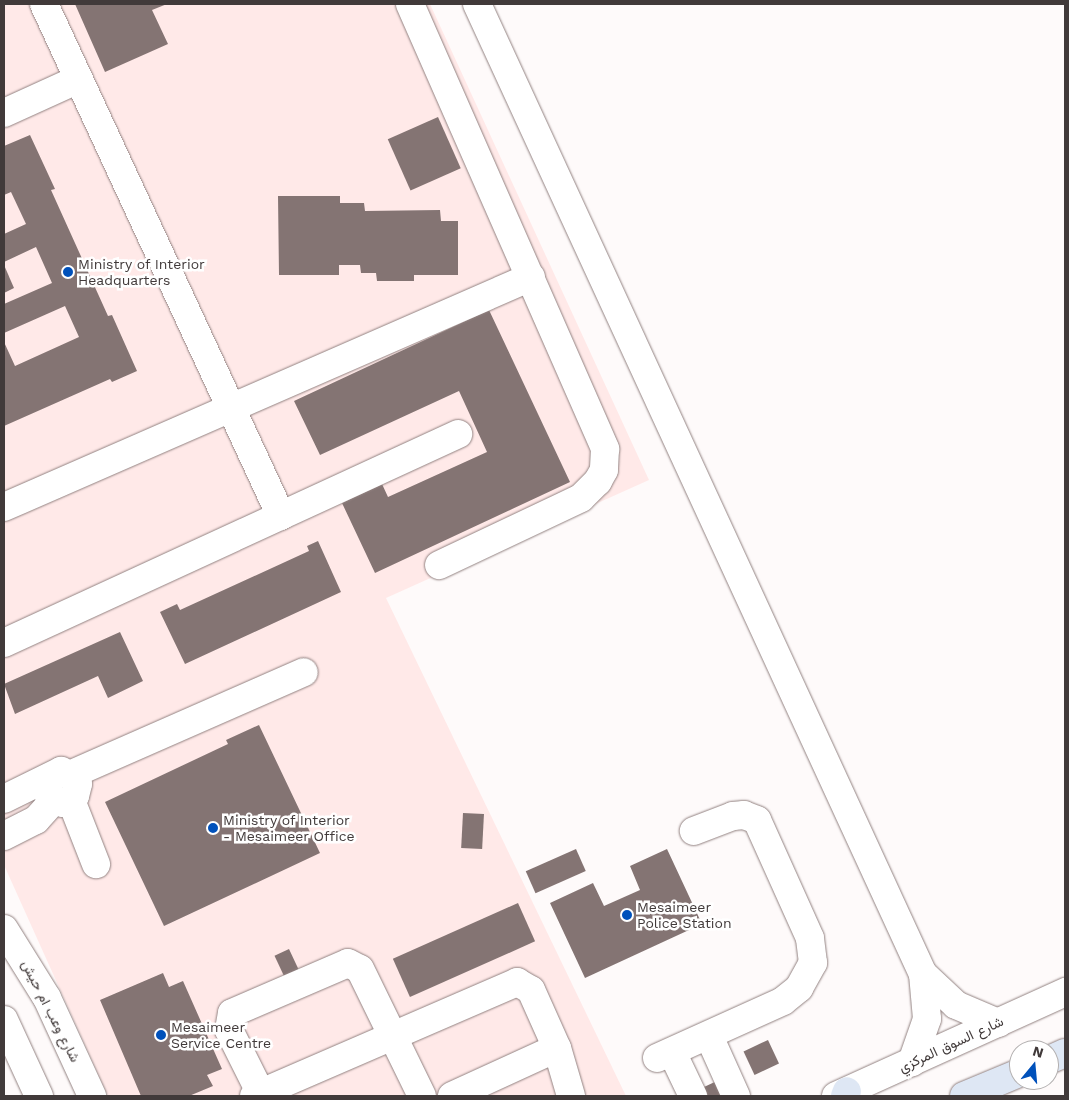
<!DOCTYPE html>
<meta charset="utf-8">
<style>
body{margin:0}
#map{position:relative;width:1069px;height:1100px;overflow:hidden;background:#fefafa;font-family:"Work Sans",Vazirmatn,sans-serif}
div>[style]{position:absolute}
.built>*{inset:0;background:#ffe9e8}
.building>*{inset:0;background:#847473;transform-origin:0 0}
.roads{filter:drop-shadow(0 0 1px #928281) drop-shadow(0 0 1px #928281)}
.minor>*{height:28px;margin:-14px;padding:0 14px;transform-origin:14px;border-radius:14px;background:#fff}
.major>*{height:28px;margin:-14px;padding:0 14px;transform-origin:14px;border-radius:14px;background:#dee7f4}
.dots>*{width:14px;height:14px;translate:-50% -50%;box-sizing:border-box;border:2px solid #fff;border-radius:50%}
span{translate:-50% -50%;white-space:nowrap;text-align:center;line-height:1.15;-webkit-text-stroke:5px #fff;paint-order:stroke}
.poi-label{font-size:14px;color:#413a3a}
.left{translate:0 -50%;text-align:left}
.street-label{font-size:14px;color:#413a3a}
.frame{position:absolute;inset:0;border:5px solid #413a3a;pointer-events:none}
.north{position:absolute;left:1009px;top:1040px;width:50px;height:50px;box-sizing:border-box;background:#fff;border:1px solid #b3b0b0;border-radius:50%;rotate:17deg;font-size:14px;font-weight:700;line-height:20px;text-align:center;color:#413a3a}
.north::after{content:'';display:block;margin:auto;width:18px;height:22px;background:#0051bb;clip-path:polygon(50% 0,100% 100%,50% 72%,0 100%)}
</style>
<div id="map">
<div class="built">
<div style="clip-path:polygon(4px 4px,430px 4px,649px 480px,386px 598px,626px 1096px,108px 1096px,4px 865px)"></div>
</div>
<div class="building">
<div style="clip-path:polygon(75px 4px,167px 4px,152px 10px,168px 44px,105px 72px)"></div>
<div style="left:438px;top:117px;width:56px;height:55px;rotate:66deg"></div>
<div style="clip-path:polygon(30px 135px,55px 189px,51px 190px,108px 316px,112px 315px,137px 371px,112px 382px,110px 379px,4px 426px,4px 342px,15px 366px,79px 337px,65px 306px,4px 333px,4px 304px,52px 283px,36px 247px,4px 262px,4px 234px,26px 224px,11px 192px,4px 195px,4px 146px)"></div>
<div style="clip-path:polygon(278px 196px,340px 196px,340px 203px,364px 203px,365px 211px,440px 210px,441px 221px,458px 221px,458px 275px,414px 275px,414px 281px,377px 281px,376px 273px,361px 273px,360px 265px,339px 265px,339px 275px,279px 275px)"></div>
<div style="clip-path:polygon(4px 265px,14px 288px,4px 293px)"></div>
<div style="clip-path:polygon(489px 310px,570px 482px,375px 573px,342px 503px,382px 484px,388px 497px,487px 452px,459px 391px,320px 455px,294px 401px)"></div>
<div style="clip-path:polygon(318px 541px,341px 592px,185px 664px,160px 612px,177px 604px,180px 610px,309px 551px,307px 546px)"></div>
<div style="clip-path:polygon(120px 632px,143px 681px,108px 698px,98px 676px,15px 714px,4px 684px)"></div>
<div style="clip-path:polygon(259px 725px,320px 853px,164px 926px,105px 802px,228px 744px,226px 740px)"></div>
<div style="left:463px;top:813px;width:21px;height:35px;rotate:3deg"></div>
<div style="left:576px;top:849px;width:24px;height:55px;rotate:66deg"></div>
<div style="clip-path:polygon(667px 849px,702px 924px,585px 978px,550px 903px,593px 883px,604px 906px,640px 890px,630px 866px)"></div>
<div style="left:518px;top:903px;width:42px;height:137px;rotate:66deg"></div>
<div style="left:289px;top:949px;width:23px;height:16px;rotate:65deg"></div>
<div style="clip-path:polygon(163px 973px,169px 987px,183px 981px,222px 1069px,207px 1075px,213px 1086px,189px 1096px,141px 1096px,100px 1000px)"></div>
<div style="left:768px;top:1040px;width:26px;height:27px;rotate:65deg"></div>
<div style="clip-path:polygon(719px 1080px,727px 1096px,708px 1096px,704px 1087px)"></div>
</div>
<div class="roads">
<div class="minor">
<div style="left:44px;top:4px;width:564px;rotate:65.16deg"></div>
<div style="left:410px;top:4px;width:486px;rotate:66.3deg"></div>
<div style="left:605px;top:449px;width:21px;rotate:93deg"></div>
<div style="left:604px;top:470px;width:13px;rotate:119deg"></div>
<div style="left:598px;top:481px;width:24px;rotate:135deg"></div>
<div style="left:581px;top:498px;width:157px;rotate:154.7deg"></div>
<div style="left:477px;top:4px;width:1068px;rotate:65.31deg"></div>
<div style="left:923px;top:974px;width:45px;rotate:84.9deg"></div>
<div style="left:927px;top:1019px;width:46px;rotate:109.2deg"></div>
<div style="left:4px;top:113px;width:82px;rotate:-24.4deg"></div>
<div style="left:4px;top:507px;width:575px;rotate:-23.58deg"></div>
<div style="left:4px;top:643px;width:500px;rotate:-24.7deg"></div>
<div style="left:72px;top:774px;width:253px;rotate:-23.7deg"></div>
<div style="left:4px;top:799px;width:64px;rotate:-26.2deg"></div>
<div style="left:61px;top:771px;width:17px;rotate:28deg"></div>
<div style="left:76px;top:779px;width:5px;rotate:68deg"></div>
<div style="left:78px;top:784px;width:12px;rotate:104deg"></div>
<div style="left:75px;top:796px;width:14px;rotate:150deg"></div>
<div style="left:63px;top:803px;width:9px;rotate:-162deg"></div>
<div style="left:54px;top:800px;width:9px;rotate:-131deg"></div>
<div style="left:48px;top:793px;width:14px;rotate:-90deg"></div>
<div style="left:71px;top:800px;width:69px;rotate:68.7deg"></div>
<div style="left:4px;top:836px;width:36px;rotate:-27deg"></div>
<div style="left:36px;top:820px;width:27px;rotate:-48deg"></div>
<div style="left:4px;top:929px;width:81px;rotate:58.1deg"></div>
<div style="left:47px;top:998px;width:108px;rotate:65.3deg"></div>
<div style="left:923px;top:974px;width:45px;rotate:43.2deg"></div>
<div style="left:956px;top:1005px;width:46px;rotate:23.2deg"></div>
<div style="left:4px;top:1020px;width:84px;rotate:65.3deg"></div>
<div style="left:709px;top:1036px;width:66px;rotate:65.8deg"></div>
<div style="left:672px;top:1052px;width:49px;rotate:64.5deg"></div>
<div style="left:657px;top:1058px;width:138px;rotate:-24.3deg"></div>
<div style="left:783px;top:1001px;width:21px;rotate:-39deg"></div>
<div style="left:799px;top:988px;width:29px;rotate:-61deg"></div>
<div style="left:813px;top:963px;width:25px;rotate:-97deg"></div>
<div style="left:810px;top:938px;width:129px;rotate:-114.2deg"></div>
<div style="left:757px;top:820px;width:14px;rotate:-159deg"></div>
<div style="left:744px;top:815px;width:11px;rotate:175deg"></div>
<div style="left:733px;top:816px;width:42px;rotate:159deg"></div>
<div style="left:254px;top:1096px;width:287px;rotate:-23.4deg"></div>
<div style="left:517px;top:982px;width:16px;rotate:30deg"></div>
<div style="left:531px;top:990px;width:64px;rotate:65.9deg"></div>
<div style="left:557px;top:1048px;width:50px;rotate:73.7deg"></div>
<div style="left:262px;top:1096px;width:74px;rotate:-116.6deg"></div>
<div style="left:229px;top:1030px;width:17px;rotate:-80deg"></div>
<div style="left:232px;top:1013px;width:126px;rotate:-23.3deg"></div>
<div style="left:348px;top:963px;width:13px;rotate:27deg"></div>
<div style="left:360px;top:969px;width:141px;rotate:64deg"></div>
<div style="left:452px;top:1096px;width:115px;rotate:-24.6deg"></div>
<div style="left:836px;top:1096px;width:252px;rotate:-24.4deg"></div>
</div>
<div class="major">
<div style="left:1049px;top:1060px;width:17px;rotate:-24deg"></div>
<div style="left:845px;top:1096px;width:5px;rotate:-68deg"></div>
<div style="left:964px;top:1096px;width:60px;rotate:-22.7deg"></div>
</div>
</div>
<div class="dots">
<div style="left:68px;top:272px;background:#0051bb"></div>
<div style="left:213px;top:828px;background:#0051bb"></div>
<div style="left:627px;top:915px;background:#0051bb"></div>
<div style="left:161px;top:1035px;background:#0051bb"></div>
</div>
<div class="poi-label">
<span class="left" style="left:78px;top:272px">Ministry of Interior<br>Headquarters</span>
<span class="left" style="left:223px;top:828px">Ministry of Interior<br>- Mesaimeer Office</span>
<span class="left" style="left:637px;top:915px">Mesaimeer<br>Police Station</span>
<span class="left" style="left:171px;top:1035px">Mesaimeer<br>Service Centre</span>
</div>
<div class="street-label">
<span style="left:51px;top:1011px;rotate:63deg">شارع وعب ام حيش</span>
<span style="left:951px;top:1044px;rotate:-25deg">شارع السوق المركزي</span>
</div>
<div class="frame"></div>
<div class="north">N</div>
</div>
